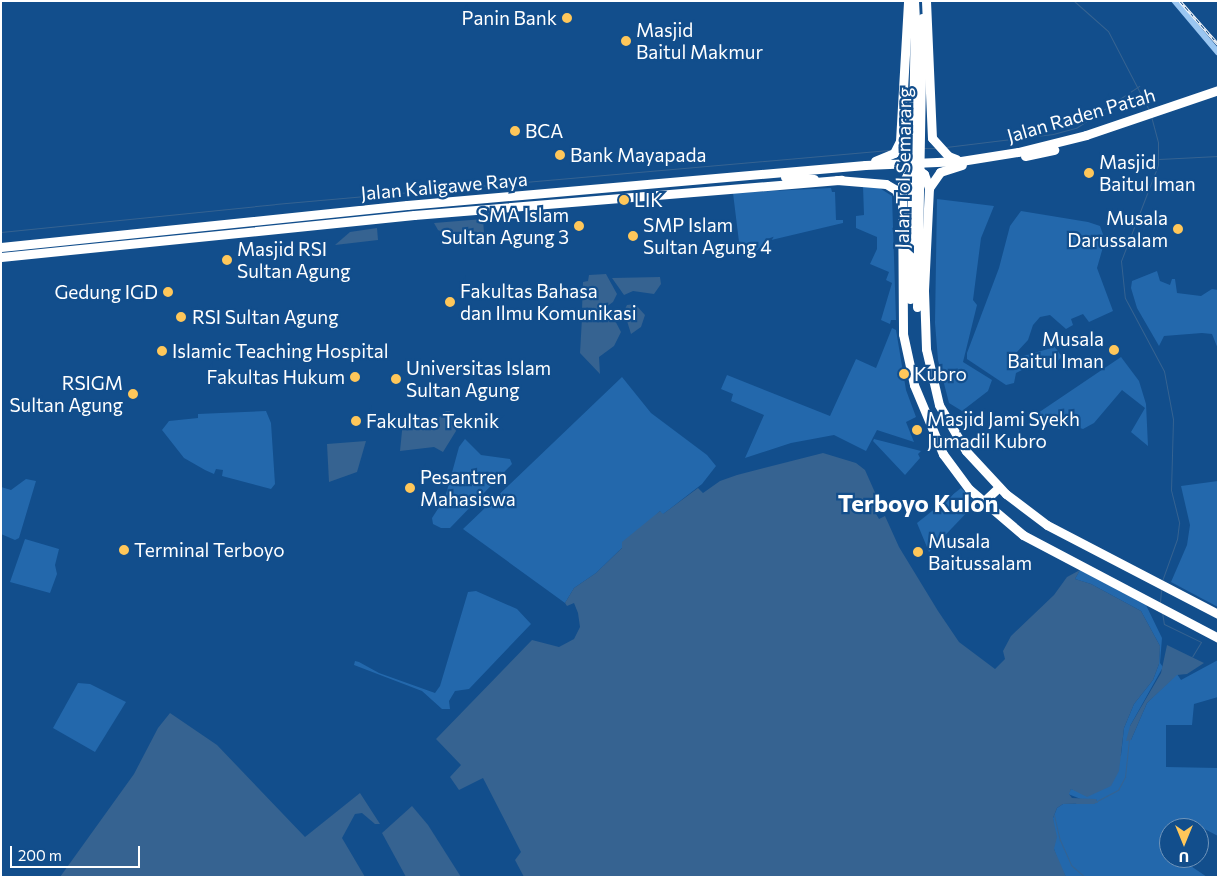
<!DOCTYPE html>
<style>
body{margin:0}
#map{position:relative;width:1219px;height:878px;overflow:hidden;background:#124e8c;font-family:Commissioner,sans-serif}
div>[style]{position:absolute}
.green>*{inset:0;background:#2368ac}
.water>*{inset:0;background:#366391}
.stream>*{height:1px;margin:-0.5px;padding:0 0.5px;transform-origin:0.5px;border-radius:0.5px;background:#366391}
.minor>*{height:5.5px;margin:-2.75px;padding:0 2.75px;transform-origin:2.75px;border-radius:2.75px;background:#9ac6f1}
.highway>*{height:9px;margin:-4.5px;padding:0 4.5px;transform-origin:4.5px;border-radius:4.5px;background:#fff}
.rail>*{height:3px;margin-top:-1.5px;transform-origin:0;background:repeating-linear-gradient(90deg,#124e8c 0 4px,#fff 0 8px);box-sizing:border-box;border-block:1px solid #fff}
.highway-bridge>*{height:9px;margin:-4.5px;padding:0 4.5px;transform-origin:4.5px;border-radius:4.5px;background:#fff}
.dots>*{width:14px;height:14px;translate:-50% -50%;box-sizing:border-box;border:2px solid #124e8c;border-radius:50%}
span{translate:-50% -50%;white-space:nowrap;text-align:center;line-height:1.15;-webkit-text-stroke:4.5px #124e8c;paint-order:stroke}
.poi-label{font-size:19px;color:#fff}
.right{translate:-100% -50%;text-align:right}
.left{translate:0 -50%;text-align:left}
.street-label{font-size:19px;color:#fff}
.district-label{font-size:24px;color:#fff;font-weight:700}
.frame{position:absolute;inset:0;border:2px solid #fff;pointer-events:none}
.north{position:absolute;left:1159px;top:818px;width:50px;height:50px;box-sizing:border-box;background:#124e8c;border:1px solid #7195ba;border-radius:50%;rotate:180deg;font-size:14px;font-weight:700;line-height:20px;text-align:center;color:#fff}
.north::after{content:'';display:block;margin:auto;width:18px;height:22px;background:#ffc75a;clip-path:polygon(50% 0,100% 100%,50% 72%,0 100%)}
.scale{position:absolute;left:10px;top:846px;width:130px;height:22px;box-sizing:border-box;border:2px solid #fff;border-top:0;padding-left:6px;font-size:15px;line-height:18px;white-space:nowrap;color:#fff;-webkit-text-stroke:4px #124e8c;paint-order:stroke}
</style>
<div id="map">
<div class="green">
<div style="clip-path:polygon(863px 186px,878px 187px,892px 196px,896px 320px,891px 320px,890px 324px,881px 320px,892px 283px,886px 280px,889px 272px,870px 264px,877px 249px,877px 237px,856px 228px,856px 216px,864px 215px)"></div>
<div style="clip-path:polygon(831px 188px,832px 192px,835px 192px,836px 220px,843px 220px,843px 223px,767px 241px,752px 255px,739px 242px,733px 193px)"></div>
<div style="clip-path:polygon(937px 199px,994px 206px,981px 238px,973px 300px,977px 305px,963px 362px,992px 380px,988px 391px,962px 411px,949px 403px,938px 360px,935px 323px)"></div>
<div style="clip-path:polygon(1021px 211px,1088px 222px,1100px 226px,1105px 240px,1097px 268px,1113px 311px,1089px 322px,1083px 314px,1071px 319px,1073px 325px,1066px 329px,1050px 315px,1040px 317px,1033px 325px,1028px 340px,1016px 353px,1020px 357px,1055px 347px,1062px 357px,1048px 369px,1022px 370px,1016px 373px,1014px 383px,1006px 385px,967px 359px,967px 353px,999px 268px,1010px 226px)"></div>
<div style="clip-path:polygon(1157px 271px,1160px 281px,1170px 285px,1172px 279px,1175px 279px,1177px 293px,1201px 296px,1212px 289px,1218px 290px,1218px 349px,1212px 334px,1202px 333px,1164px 336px,1159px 346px,1137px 308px,1131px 288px,1132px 281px)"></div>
<div style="clip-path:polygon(892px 328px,896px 330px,906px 390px,916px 417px,906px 422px,914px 442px,877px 430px,866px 451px,834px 435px,791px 443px,745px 458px,764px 415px,731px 401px,733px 394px,721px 389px,727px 375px,830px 416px,856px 359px,876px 368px)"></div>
<div style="clip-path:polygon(1121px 357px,1139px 381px,1146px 404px,1148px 446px,1131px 432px,1145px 408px,1122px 390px,1094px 423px,1083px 429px,1066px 423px,1059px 429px,1038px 413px)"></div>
<div style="clip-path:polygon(622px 377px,651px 413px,707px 455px,716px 466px,702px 484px,662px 515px,660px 511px,596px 573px,574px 588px,565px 603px,463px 529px)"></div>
<div style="clip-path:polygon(266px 411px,271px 423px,275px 484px,271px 489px,222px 476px,223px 470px,216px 469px,214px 474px,205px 470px,184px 458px,162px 430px,169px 421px,198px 418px,198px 414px)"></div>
<div style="clip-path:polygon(465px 439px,481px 455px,510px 459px,512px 464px,450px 528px,441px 528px,433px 524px,432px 518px,445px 498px,459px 447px)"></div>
<div style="clip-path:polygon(874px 439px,921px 451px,918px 454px,920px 458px,905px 475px,873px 441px)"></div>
<div style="clip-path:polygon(26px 479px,36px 481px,19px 538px,15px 540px,1px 534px,1px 487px,11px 490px)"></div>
<div style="clip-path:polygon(1218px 481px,1218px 607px,1171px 582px,1187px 545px,1190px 525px,1181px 486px)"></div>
<div style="clip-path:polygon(961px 488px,976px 503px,929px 552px,917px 523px)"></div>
<div style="clip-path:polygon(25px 539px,59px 549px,55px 565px,57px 574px,50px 593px,10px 582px)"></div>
<div style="clip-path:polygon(1080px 570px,1146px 605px,1162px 638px,1160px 663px,1163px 667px,1130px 726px,1131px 740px,1147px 703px,1177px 674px,1181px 680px,1218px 660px,1218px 697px,1194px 704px,1192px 725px,1166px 725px,1166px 767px,1218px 768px,1218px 836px,1187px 820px,1181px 828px,1169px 828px,1169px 858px,1179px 858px,1207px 877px,1066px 877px,1059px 864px,1054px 849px,1053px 818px,1057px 808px,1063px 804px,1097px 803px,1096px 799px,1086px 801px,1068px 794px,1071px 789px,1081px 792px,1121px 755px,1124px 728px,1134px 704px,1153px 680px,1159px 664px,1160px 646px,1141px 611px,1091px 584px,1075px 579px)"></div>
<div style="clip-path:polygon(476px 591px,517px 609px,531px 624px,469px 689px,455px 691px,449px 701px,450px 709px,442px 709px,422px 691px,354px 665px,355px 661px,359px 662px,379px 673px,435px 693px,440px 686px,468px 592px)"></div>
<div style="clip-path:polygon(78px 683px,90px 684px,126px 702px,95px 752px,53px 728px)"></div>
</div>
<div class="water">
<div style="clip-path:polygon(483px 219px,484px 233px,451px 236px,438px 230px,434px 223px)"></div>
<div style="clip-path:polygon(377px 228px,378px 240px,335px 245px,350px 232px)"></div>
<div style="clip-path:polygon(606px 274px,617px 294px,613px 302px,598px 313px,582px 309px,583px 282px,588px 281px,589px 275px)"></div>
<div style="clip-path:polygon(660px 277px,661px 284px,654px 294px,633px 291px,624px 295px,612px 278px)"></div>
<div style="clip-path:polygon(635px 304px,645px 315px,641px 327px,631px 334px,624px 311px,627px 305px)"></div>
<div style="clip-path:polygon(611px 313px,621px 332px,614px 346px,599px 357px,600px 374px,580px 353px,582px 318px,594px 319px)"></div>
<div style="clip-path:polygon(446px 411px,450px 411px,456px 431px,443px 452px,434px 447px,400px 451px,403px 421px,435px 421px)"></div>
<div style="clip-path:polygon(366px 441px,357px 472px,329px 482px,327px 444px)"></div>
<div style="clip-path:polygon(823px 453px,856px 463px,865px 470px,881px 506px,875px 512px,879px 519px,885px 516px,899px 547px,938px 611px,959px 642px,995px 669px,1005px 659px,1003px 651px,1011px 636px,1054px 595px,1067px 577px,1080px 570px,1075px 579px,1091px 584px,1141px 611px,1160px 646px,1159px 664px,1153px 680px,1134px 704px,1124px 728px,1119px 771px,1111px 786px,1087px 797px,1071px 789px,1069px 794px,1072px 798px,1096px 799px,1098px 803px,1063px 804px,1057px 808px,1053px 818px,1057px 837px,1054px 849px,1066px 877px,524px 877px,515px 860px,521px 852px,483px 778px,459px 790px,450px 777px,461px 765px,436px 739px,532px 640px,559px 647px,574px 639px,580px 627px,578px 613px,574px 603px,567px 606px,565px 603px,574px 588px,596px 573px,622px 548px,622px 542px,660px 511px,663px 514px,698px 488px,703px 493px,720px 481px,737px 475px)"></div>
<div style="clip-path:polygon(1167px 645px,1204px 663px,1187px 674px,1177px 675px,1147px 703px,1131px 740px,1126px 741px,1130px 726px,1161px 673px)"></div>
<div style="clip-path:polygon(170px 713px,217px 745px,305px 837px,360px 793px,380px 824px,375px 824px,362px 813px,355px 814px,342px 838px,365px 877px,60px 877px,134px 774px,158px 728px)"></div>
<div style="clip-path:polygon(412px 806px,428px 825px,461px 877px,406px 877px,382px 833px)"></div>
</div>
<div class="stream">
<div style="left:1074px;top:1px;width:45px;rotate:41.4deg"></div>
<div style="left:1108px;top:31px;width:89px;rotate:62.6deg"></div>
<div style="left:1151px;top:116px;width:27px;rotate:75deg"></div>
<div style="left:1158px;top:142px;width:23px;rotate:90deg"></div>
<div style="left:1158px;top:165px;width:103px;rotate:111.1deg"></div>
<div style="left:1121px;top:261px;width:37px;rotate:84deg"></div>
<div style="left:1125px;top:298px;width:83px;rotate:61.9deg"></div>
<div style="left:1164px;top:371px;width:49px;rotate:79.4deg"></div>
<div style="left:1173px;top:419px;width:71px;rotate:91.6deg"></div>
<div style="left:1171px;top:490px;width:34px;rotate:76deg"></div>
<div style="left:1179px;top:523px;width:16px;rotate:97deg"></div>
<div style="left:1177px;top:539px;width:45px;rotate:109.7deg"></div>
<div style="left:946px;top:147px;width:108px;rotate:-6.9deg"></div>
<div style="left:1053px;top:134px;width:24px;rotate:-15deg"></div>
<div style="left:1076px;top:128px;width:76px;rotate:-33.7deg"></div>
<div style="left:923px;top:148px;width:14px"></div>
<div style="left:901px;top:150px;width:8px;rotate:-7deg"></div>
<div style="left:1159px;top:159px;width:59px;rotate:-2.9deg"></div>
<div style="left:1px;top:232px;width:275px;rotate:-5.8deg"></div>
<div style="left:275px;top:204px;width:616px;rotate:-5.03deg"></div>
<div style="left:1160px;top:603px;width:16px;rotate:-86deg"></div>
<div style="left:1162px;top:612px;width:12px;rotate:81deg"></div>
<div style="left:1164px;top:624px;width:41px;rotate:25.9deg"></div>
<div style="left:1201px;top:642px;width:17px;rotate:121deg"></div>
<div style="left:1097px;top:801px;width:24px;rotate:-28deg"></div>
<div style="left:1118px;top:790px;width:15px;rotate:-62deg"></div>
<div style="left:1125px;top:777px;width:38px;rotate:-84deg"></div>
<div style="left:1076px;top:803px;width:18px"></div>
<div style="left:1054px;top:815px;width:26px;rotate:77deg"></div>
<div style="left:1060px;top:840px;width:27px;rotate:66deg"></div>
<div style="left:1071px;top:865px;width:18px;rotate:41deg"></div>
</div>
<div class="minor">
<div style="left:1175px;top:1px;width:67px;rotate:49.9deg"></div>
</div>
<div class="highway">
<div style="left:914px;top:1px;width:18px;rotate:87deg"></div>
<div style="left:926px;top:1px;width:137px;rotate:87.5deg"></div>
<div style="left:932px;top:138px;width:24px;rotate:48deg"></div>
<div style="left:948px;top:156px;width:9px;rotate:21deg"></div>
<div style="left:1025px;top:156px;width:30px;rotate:-12deg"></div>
<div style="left:875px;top:161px;width:21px;rotate:-23deg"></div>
<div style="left:894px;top:153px;width:13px;rotate:-63deg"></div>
<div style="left:900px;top:141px;width:140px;rotate:-86.7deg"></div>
<div style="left:914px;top:166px;width:13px;rotate:39deg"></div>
<div style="left:924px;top:174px;width:15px;rotate:70deg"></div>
<div style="left:929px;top:188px;width:103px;rotate:92.8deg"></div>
<div style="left:924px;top:291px;width:58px;rotate:88deg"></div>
<div style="left:926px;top:349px;width:57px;rotate:76.9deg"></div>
<div style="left:939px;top:405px;width:53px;rotate:59.6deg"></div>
<div style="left:966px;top:451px;width:59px;rotate:47.1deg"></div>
<div style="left:1006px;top:494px;width:51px;rotate:37.1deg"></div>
<div style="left:1047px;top:525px;width:193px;rotate:27.5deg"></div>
<div style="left:918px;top:167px;width:10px;rotate:156deg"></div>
<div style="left:909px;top:171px;width:16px;rotate:117deg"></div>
<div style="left:902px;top:185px;width:149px;rotate:89.6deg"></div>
<div style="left:903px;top:334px;width:52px;rotate:77.8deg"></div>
<div style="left:914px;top:385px;width:75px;rotate:67.2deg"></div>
<div style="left:943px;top:454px;width:44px;rotate:53.4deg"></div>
<div style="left:969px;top:489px;width:71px;rotate:40.4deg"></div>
<div style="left:1023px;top:535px;width:221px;rotate:27.8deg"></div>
<div style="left:785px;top:177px;width:29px;rotate:4deg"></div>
<div style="left:837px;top:180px;width:49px;rotate:4.7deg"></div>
<div style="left:886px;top:184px;width:12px;rotate:31deg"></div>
<div style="left:896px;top:190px;width:11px;rotate:68deg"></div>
<div style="left:929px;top:188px;width:19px;rotate:-55deg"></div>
<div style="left:940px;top:172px;width:23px;rotate:-18deg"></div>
<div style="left:1px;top:247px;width:408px;rotate:-5.9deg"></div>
<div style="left:407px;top:205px;width:460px;rotate:-5deg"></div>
<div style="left:865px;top:165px;width:96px;rotate:-2.4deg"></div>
<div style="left:961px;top:161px;width:58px;rotate:-9deg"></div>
<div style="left:1018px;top:152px;width:70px;rotate:-14deg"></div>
<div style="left:1086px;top:135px;width:139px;rotate:-18.8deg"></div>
<div style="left:1px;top:257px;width:415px;rotate:-5.8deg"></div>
<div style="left:414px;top:215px;width:429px;rotate:-4.7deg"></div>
<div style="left:983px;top:502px;width:22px;rotate:-43deg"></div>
</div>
<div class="rail">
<div style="left:1180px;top:1px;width:57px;rotate:48.5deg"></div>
</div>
<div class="highway-bridge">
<div style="left:910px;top:299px;width:280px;rotate:-89deg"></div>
<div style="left:917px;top:307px;width:289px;rotate:-89deg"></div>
</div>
<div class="dots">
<div style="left:567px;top:18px;background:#ffc75a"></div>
<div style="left:626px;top:41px;background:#ffc75a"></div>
<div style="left:515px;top:131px;background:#ffc75a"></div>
<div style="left:560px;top:155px;background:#ffc75a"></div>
<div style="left:1089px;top:173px;background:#ffc75a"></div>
<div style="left:624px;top:200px;background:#ffc75a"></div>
<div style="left:579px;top:226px;background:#ffc75a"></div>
<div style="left:1178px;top:229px;background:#ffc75a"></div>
<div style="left:633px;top:236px;background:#ffc75a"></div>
<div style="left:227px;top:260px;background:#ffc75a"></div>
<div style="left:168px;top:292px;background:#ffc75a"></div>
<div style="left:450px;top:302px;background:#ffc75a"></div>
<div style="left:181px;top:317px;background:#ffc75a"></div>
<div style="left:1114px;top:350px;background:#ffc75a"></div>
<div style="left:162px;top:351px;background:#ffc75a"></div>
<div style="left:904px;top:374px;background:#ffc75a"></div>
<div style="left:355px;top:377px;background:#ffc75a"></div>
<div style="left:396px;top:379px;background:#ffc75a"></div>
<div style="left:133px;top:394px;background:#ffc75a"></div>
<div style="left:356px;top:421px;background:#ffc75a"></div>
<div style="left:917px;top:430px;background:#ffc75a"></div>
<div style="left:410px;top:488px;background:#ffc75a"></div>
<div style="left:124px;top:550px;background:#ffc75a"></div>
<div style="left:918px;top:552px;background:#ffc75a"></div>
</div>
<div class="poi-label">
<span class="right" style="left:557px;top:18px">Panin Bank</span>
<span class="left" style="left:636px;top:41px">Masjid<br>Baitul Makmur</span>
<span class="left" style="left:525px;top:131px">BCA</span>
<span class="left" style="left:570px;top:155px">Bank Mayapada</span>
<span class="left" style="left:1099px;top:173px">Masjid<br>Baitul Iman</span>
<span class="left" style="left:634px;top:200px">LIK</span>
<span class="right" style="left:569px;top:226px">SMA Islam<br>Sultan Agung 3</span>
<span class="right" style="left:1168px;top:229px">Musala<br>Darussalam</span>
<span class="left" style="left:643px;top:236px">SMP Islam<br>Sultan Agung 4</span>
<span class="left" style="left:237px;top:260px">Masjid RSI<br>Sultan Agung</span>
<span class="left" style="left:460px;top:302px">Fakultas Bahasa<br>dan Ilmu Komunikasi</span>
<span class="right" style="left:158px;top:292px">Gedung IGD</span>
<span class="left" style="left:192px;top:317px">RSI Sultan Agung</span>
<span class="right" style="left:1104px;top:350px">Musala<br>Baitul Iman</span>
<span class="left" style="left:172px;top:351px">Islamic Teaching Hospital</span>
<span class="left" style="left:406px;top:379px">Universitas Islam<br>Sultan Agung</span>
<span class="left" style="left:914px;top:374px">Kubro</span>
<span class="right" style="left:345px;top:377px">Fakultas Hukum</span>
<span class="right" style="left:123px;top:394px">RSIGM<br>Sultan Agung</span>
<span class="left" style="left:927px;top:430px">Masjid Jami Syekh<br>Jumadil Kubro</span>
<span class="left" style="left:366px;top:421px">Fakultas Teknik</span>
<span class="left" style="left:420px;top:488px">Pesantren<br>Mahasiswa</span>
<span class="left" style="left:928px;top:552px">Musala<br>Baitussalam</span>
<span class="left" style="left:134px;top:550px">Terminal Terboyo</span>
</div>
<div class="street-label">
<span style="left:1081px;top:115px;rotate:-16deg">Jalan Raden Patah</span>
<span style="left:903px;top:168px;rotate:-89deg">Jalan Tol Semarang</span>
<span style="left:444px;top:186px;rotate:-5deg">Jalan Kaligawe Raya</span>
</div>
<div class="district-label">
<span style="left:918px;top:503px">Terboyo Kulon</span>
</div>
<div class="frame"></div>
<div class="north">U</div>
<div class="scale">200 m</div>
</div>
